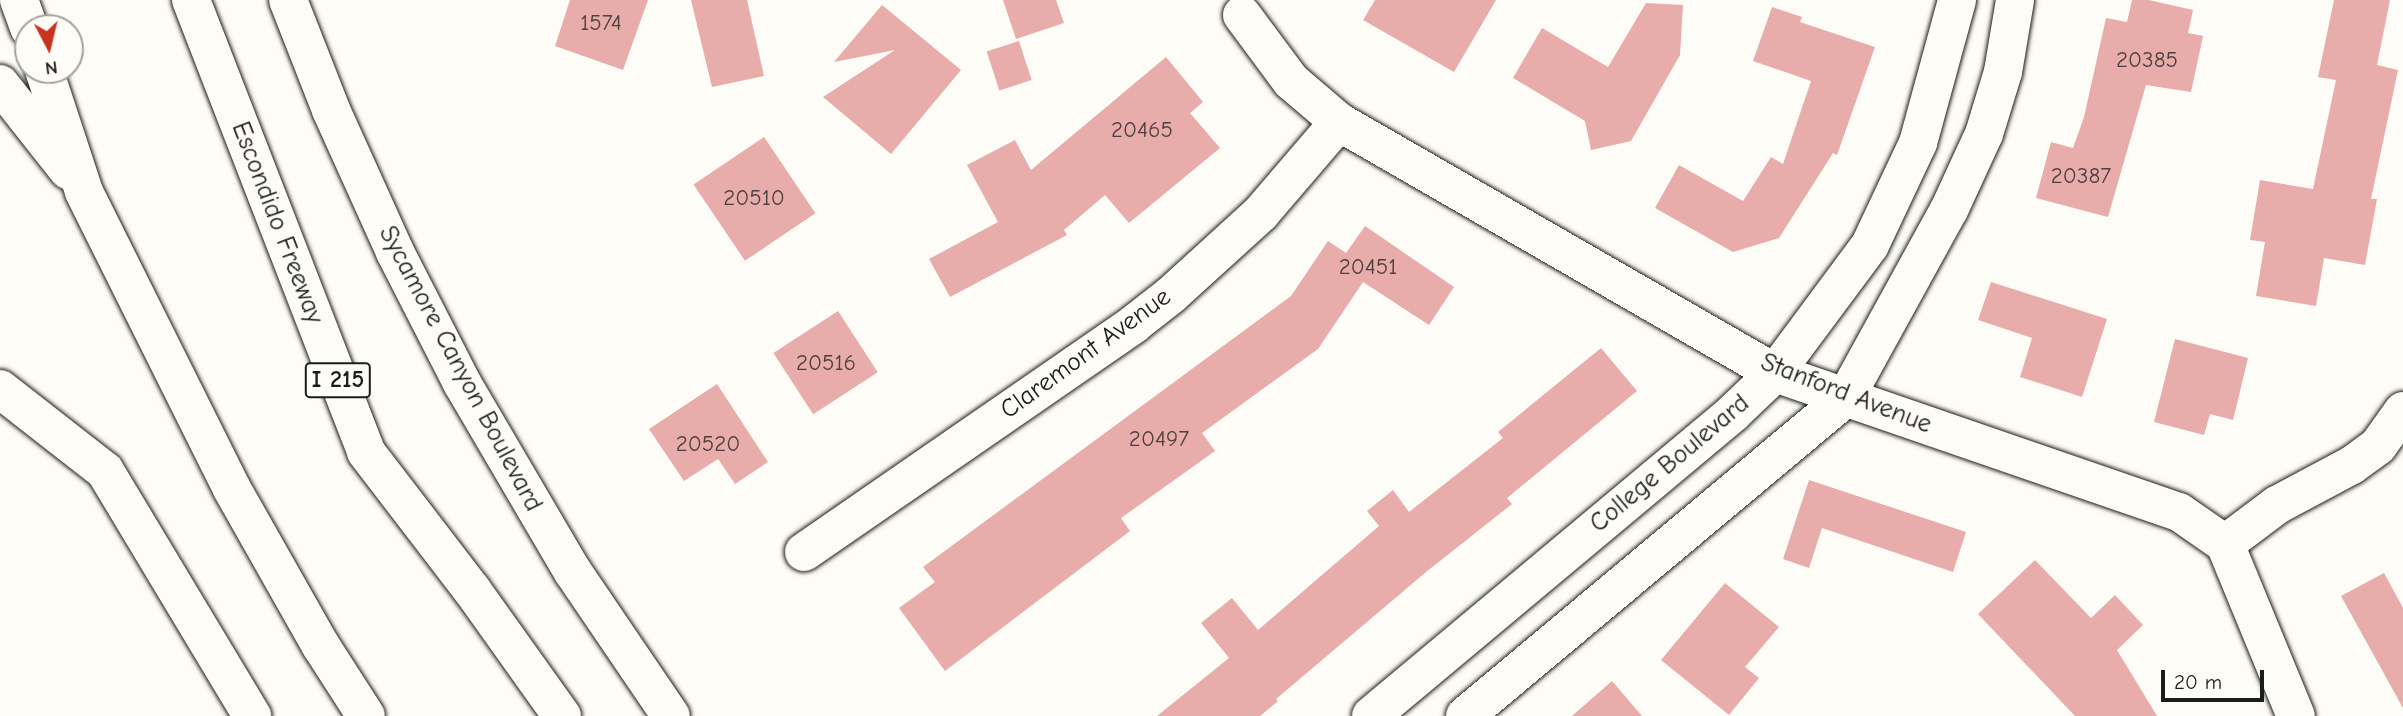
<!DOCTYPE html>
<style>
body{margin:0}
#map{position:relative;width:2403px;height:716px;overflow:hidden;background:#fdfcf7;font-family:"Comic Neue",sans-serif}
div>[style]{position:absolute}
.building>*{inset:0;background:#e8acab;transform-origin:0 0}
.roads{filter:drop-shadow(0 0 2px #1c1c1c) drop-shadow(0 0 2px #1c1c1c)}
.minor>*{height:38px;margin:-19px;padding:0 19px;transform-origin:19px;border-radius:19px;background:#fdfcf7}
.highway>*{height:38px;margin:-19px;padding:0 19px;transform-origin:19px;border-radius:19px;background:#fdfcf7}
span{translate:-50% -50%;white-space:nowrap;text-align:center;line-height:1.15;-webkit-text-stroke:5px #fdfcf7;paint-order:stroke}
.number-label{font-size:23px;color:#4f4040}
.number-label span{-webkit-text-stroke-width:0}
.shield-label span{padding:2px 5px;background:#fdfcf7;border:2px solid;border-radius:5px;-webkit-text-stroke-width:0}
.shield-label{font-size:24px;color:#1c1c1c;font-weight:700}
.street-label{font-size:26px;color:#1c1c1c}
.north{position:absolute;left:14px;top:14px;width:70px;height:70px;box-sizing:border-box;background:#fdfcf7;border:2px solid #a3a29f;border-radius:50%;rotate:173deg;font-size:19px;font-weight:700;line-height:28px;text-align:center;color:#1c1c1c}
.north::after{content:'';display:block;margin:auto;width:24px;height:32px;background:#c8321e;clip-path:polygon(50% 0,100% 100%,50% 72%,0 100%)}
.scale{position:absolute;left:2161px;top:670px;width:103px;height:32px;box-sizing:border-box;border:4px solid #1c1c1c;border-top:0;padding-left:9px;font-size:21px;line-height:24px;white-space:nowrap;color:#1c1c1c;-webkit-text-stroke:5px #fdfcf7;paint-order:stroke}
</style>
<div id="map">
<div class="building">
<div style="clip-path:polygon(570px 0,648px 0,623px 70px,555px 46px)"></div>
<div style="clip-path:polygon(691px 0,747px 0,764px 76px,712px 87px)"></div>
<div style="clip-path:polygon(1003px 0,1056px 0,1064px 23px,1016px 39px)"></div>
<div style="clip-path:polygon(1375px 0,1496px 0,1454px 72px,1363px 20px)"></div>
<div style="clip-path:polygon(2132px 0,2149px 0,2193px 10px,2188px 33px,2203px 36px,2191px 92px,2146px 85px,2108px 217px,2036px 198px,2051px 142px,2073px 148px,2084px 117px,2106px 18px,2127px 22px)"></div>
<div style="clip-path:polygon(2334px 0,2390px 0,2377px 65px,2398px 70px,2371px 199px,2377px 199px,2365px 265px,2324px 258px,2316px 306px,2256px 296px,2265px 242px,2250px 240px,2260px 180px,2313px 189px,2336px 80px,2318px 77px)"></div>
<div style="clip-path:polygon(1646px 3px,1683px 5px,1680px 55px,1631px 141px,1591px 150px,1585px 121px,1513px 78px,1542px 28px,1608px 67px)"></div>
<div style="clip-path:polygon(882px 5px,961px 70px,891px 154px,823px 97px,895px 50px,834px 62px)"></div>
<div style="clip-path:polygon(1772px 7px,1802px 17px,1800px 22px,1875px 47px,1837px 155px,1833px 153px,1779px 238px,1733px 252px,1655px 208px,1679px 165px,1743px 201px,1771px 157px,1783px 164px,1811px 81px,1753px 61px)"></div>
<div style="left:1019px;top:41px;width:41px;height:34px;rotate:72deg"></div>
<div style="clip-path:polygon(1166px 57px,1203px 102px,1190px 113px,1220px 148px,1129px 223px,1105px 195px,1064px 230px,1067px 235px,950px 297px,929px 259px,998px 222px,967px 165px,1015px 140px,1031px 170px)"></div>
<div style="left:764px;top:137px;width:92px;height:85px;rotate:56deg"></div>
<div style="clip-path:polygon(1365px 226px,1454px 287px,1429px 325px,1363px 282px,1318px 349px,1202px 433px,1215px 451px,1121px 518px,1130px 531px,945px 671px,899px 608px,935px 582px,923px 567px,1291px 296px,1328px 241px,1346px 253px)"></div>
<div style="clip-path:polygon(1991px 282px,2107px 319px,2082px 397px,2020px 377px,2032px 338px,1978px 320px)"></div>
<div style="left:838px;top:311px;width:73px;height:77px;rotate:57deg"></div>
<div style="clip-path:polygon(2175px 339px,2248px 358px,2233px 420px,2210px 414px,2204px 435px,2154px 422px)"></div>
<div style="clip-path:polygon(1601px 348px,1637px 391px,1507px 498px,1512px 504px,1426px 572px,1276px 699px,1278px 701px,1260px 716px,1157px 716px,1229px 658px,1201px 623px,1232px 598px,1258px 630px,1379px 526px,1367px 511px,1393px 490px,1409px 512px,1503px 438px,1498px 432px)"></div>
<div style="clip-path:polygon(717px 384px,768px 462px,735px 484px,718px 459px,684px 481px,649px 429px)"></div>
<div style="clip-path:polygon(1809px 480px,1966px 532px,1953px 572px,1822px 528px,1809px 568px,1783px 559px)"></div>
<div style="clip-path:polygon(2035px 560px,2091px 618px,2115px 595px,2143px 625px,2117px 650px,2157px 716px,2075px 716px,1978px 614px)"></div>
<div style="clip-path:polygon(2384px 573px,2403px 608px,2403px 708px,2341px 596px)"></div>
<div style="clip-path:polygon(1725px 583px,1779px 627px,1745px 667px,1759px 678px,1729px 715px,1661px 660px)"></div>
<div style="clip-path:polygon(1612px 681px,1642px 716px,1572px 716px)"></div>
</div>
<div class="roads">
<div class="minor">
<div style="left:288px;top:0;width:118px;rotate:68.6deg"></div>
<div style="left:331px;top:110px;width:156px;rotate:65.7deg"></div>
<div style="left:395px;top:252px;width:147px;rotate:62.9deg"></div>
<div style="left:462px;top:383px;width:219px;rotate:59.6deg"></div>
<div style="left:573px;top:572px;width:174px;rotate:55.8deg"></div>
<div style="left:1242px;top:15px;width:82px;rotate:53.4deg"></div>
<div style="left:1291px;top:81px;width:63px;rotate:40.5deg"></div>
<div style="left:1339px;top:122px;width:503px;rotate:29.93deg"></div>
<div style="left:1775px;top:373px;width:427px;rotate:19deg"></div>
<div style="left:2179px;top:512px;width:56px;rotate:34.8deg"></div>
<div style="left:2225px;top:544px;width:186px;rotate:67.6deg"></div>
<div style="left:0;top:389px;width:133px;rotate:38deg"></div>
<div style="left:105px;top:471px;width:286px;rotate:59deg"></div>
<div style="left:2225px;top:544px;width:65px;rotate:-36.9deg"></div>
<div style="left:2277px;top:505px;width:85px;rotate:-28.1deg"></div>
<div style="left:2352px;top:465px;width:32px;rotate:-36deg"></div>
<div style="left:2378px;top:446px;width:43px;rotate:-54.5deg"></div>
<div style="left:804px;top:552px;width:401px;rotate:-34.6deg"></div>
<div style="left:1134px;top:324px;width:47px;rotate:-38.1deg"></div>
<div style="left:1171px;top:295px;width:122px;rotate:-42.3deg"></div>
<div style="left:1261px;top:213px;width:120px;rotate:-49.4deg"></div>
<div style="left:1371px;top:716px;width:472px;rotate:-39.9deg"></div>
<div style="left:1733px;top:413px;width:58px;rotate:-43.6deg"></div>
<div style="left:1775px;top:373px;width:159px;rotate:-53.4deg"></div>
<div style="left:1870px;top:245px;width:113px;rotate:-64.8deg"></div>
<div style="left:1918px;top:143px;width:148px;rotate:-74.7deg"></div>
<div style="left:1465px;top:716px;width:497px;rotate:-39.9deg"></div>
<div style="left:1846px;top:397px;width:213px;rotate:-61.2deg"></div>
<div style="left:1949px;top:210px;width:84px;rotate:-65.3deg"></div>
<div style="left:1984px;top:134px;width:65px;rotate:-73deg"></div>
<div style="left:2003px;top:72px;width:73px;rotate:-80.5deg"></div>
</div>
<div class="highway">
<div style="left:19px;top:0;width:30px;rotate:70deg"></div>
<div style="left:191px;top:0;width:485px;rotate:68.8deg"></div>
<div style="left:366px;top:452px;width:174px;rotate:52.5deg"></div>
<div style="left:472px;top:590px;width:155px;rotate:54.5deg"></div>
<div style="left:44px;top:70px;width:128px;rotate:71.8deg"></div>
<div style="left:84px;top:192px;width:332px;rotate:63.5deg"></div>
<div style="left:232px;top:489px;width:180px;rotate:60.5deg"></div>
<div style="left:321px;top:646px;width:83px;rotate:57.3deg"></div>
<div style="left:0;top:84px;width:110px;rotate:51.7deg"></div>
</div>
</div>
<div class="number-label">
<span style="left:601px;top:23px">1574</span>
<span style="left:2147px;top:60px">20385</span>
<span style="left:1142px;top:130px">20465</span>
<span style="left:2081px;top:176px">20387</span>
<span style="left:754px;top:198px">20510</span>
<span style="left:1368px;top:267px">20451</span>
<span style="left:826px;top:363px">20516</span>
<span style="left:1159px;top:439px">20497</span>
<span style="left:708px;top:444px">20520</span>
</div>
<div class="shield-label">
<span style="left:338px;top:380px">I 215</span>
</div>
<div class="street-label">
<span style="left:277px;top:223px;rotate:69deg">Escondido Freeway</span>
<span style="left:1086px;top:354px;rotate:-36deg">Claremont Avenue</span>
<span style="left:460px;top:369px;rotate:62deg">Sycamore Canyon Boulevard</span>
<span style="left:1846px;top:394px;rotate:21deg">Stanford Avenue</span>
<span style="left:1670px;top:464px;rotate:-40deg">College Boulevard</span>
</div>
<div class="north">N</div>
<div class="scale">20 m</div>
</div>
